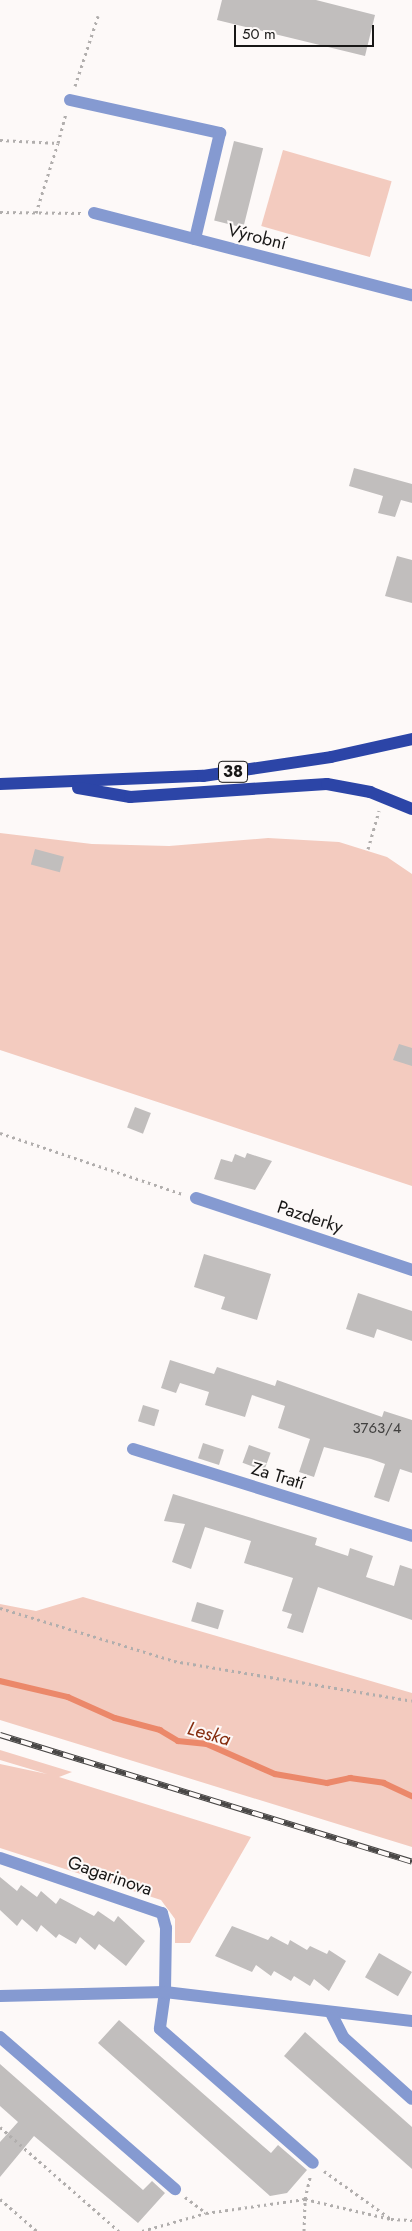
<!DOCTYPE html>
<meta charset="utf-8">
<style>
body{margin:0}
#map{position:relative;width:412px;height:2231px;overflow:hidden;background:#fdf9f8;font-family:Jost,sans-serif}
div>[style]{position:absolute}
.green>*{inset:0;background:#f3cbbf;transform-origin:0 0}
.stream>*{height:5.5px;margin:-2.75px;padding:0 2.75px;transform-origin:2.75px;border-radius:2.75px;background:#eb886a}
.building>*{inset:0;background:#c1bebd;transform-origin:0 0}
.path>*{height:3px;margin-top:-1.5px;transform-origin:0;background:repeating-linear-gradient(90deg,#b1aead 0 2.5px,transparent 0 6.5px)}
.minor>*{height:12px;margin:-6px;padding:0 6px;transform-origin:6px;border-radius:6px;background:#859ad1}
.major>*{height:12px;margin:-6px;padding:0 6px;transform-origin:6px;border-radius:6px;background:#2c45a7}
.rail>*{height:5.5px;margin-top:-2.75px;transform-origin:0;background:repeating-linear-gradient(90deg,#fdf9f8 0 11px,#494746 0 22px);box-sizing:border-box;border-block:1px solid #494746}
span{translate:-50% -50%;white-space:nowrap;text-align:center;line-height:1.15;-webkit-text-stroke:4px #fdf9f8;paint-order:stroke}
.number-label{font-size:15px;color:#424140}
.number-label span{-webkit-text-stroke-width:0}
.shield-label span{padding:1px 4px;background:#fdf9f8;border:1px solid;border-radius:4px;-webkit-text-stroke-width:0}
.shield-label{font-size:16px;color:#181716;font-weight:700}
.street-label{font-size:18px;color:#181716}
.water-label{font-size:19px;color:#852d0f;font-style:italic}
.scale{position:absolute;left:234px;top:25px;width:140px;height:22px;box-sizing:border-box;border:2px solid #181716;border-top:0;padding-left:6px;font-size:15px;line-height:18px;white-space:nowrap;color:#181716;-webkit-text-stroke:4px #fdf9f8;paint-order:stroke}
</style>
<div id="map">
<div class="green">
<div style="left:283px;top:150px;width:113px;height:79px;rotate:16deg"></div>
<div style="clip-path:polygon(0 833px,92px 844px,169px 846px,268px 838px,339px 842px,387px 857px,412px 874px,412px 1186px,0 1050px)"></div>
<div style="clip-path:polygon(83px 1597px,412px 1693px,412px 1847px,0 1720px,0 1604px,36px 1611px)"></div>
<div style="clip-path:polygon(0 1750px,72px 1772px,59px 1777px,251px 1837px,190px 1943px,175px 1943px,175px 1919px,161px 1900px,0 1848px,0 1764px,47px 1774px,0 1760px)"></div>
</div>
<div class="stream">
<div style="left:0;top:1681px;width:70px;rotate:13.2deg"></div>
<div style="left:68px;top:1697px;width:51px;rotate:24.1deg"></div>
<div style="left:115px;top:1718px;width:47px;rotate:14.9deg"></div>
<div style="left:160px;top:1730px;width:21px;rotate:31deg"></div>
<div style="left:178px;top:1741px;width:29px;rotate:6deg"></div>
<div style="left:207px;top:1744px;width:74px;rotate:23.8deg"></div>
<div style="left:275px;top:1774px;width:53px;rotate:9.8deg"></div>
<div style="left:327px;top:1783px;width:24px;rotate:-12deg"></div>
<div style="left:350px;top:1778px;width:34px;rotate:8deg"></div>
<div style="left:384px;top:1783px;width:31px;rotate:25deg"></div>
</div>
<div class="building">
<div style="clip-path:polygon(222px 0,316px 0,375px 15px,365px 56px,217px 20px)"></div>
<div style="left:234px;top:141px;width:30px;height:82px;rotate:14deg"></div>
<div style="clip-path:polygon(354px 468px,412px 484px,412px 503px,401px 500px,395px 517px,378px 513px,383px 496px,349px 486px)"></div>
<div style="clip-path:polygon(397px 556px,412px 560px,412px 603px,385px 596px)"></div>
<div style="left:35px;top:849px;width:30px;height:16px;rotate:15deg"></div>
<div style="clip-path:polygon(399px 1044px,412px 1048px,412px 1066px,393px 1060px)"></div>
<div style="left:135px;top:1107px;width:17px;height:22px;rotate:21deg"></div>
<div style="clip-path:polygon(247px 1153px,272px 1161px,255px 1190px,214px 1179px,221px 1159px,232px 1162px,235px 1154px,245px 1158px)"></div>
<div style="clip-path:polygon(204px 1254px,271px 1274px,257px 1320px,221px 1309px,225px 1297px,194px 1287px)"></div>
<div style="clip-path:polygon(358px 1293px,412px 1311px,412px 1341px,377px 1329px,374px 1338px,346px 1329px)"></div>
<div style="clip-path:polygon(170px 1360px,214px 1374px,217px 1367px,275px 1386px,277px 1380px,382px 1417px,384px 1411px,412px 1420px,412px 1473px,400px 1469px,389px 1502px,374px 1497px,385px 1464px,371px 1459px,324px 1447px,314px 1477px,299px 1472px,310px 1439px,278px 1428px,285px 1406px,252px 1395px,245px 1417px,205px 1405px,209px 1392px,180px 1383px,176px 1393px,161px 1388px)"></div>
<div style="left:143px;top:1405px;width:17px;height:17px;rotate:17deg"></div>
<div style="left:203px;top:1443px;width:22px;height:16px;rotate:18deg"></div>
<div style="left:249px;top:1445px;width:23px;height:19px;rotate:20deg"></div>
<div style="clip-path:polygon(173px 1494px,317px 1538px,315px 1545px,348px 1556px,350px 1548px,373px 1556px,366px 1577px,394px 1586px,400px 1565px,412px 1569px,412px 1620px,318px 1587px,303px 1633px,287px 1628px,292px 1614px,282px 1611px,293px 1578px,244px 1563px,251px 1541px,205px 1527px,191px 1569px,172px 1562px,185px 1524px,164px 1521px)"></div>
<div style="left:197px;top:1602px;width:28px;height:20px;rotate:17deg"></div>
<div style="clip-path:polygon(0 1877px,17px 1891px,21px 1885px,37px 1897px,41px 1891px,56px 1904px,60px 1898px,94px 1916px,98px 1911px,114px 1922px,118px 1916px,145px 1941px,126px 1966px,99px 1944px,95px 1950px,80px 1937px,76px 1944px,59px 1934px,56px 1938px,41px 1925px,37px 1932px,22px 1919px,17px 1926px,0 1910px)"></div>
<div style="clip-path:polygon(232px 1926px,268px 1940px,271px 1936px,288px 1945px,290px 1940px,307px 1950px,310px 1946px,327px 1954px,329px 1950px,346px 1961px,329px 1991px,314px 1979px,310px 1986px,294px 1976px,291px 1981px,274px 1971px,271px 1976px,256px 1965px,252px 1972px,215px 1956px)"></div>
<div style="left:379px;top:1953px;width:38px;height:28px;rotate:30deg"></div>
<div style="clip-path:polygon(119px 2020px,271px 2153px,278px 2145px,307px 2170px,287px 2193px,270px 2196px,98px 2043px)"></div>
<div style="clip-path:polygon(305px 2032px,412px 2127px,412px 2169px,284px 2056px)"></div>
<div style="clip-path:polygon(0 2064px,143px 2190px,152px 2181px,165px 2193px,138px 2223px,34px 2136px,0 2177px,0 2142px,18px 2122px,0 2106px)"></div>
</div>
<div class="path">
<div style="left:75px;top:86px;width:74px;rotate:-71.8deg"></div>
<div style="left:0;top:140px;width:58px;rotate:3deg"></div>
<div style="left:58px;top:143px;width:30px;rotate:-75deg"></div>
<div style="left:0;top:212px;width:81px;rotate:0.7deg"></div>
<div style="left:36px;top:213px;width:73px;rotate:-72.6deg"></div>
<div style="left:368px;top:849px;width:40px;rotate:-74deg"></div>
<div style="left:0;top:1133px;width:192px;rotate:18.5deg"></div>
<div style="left:0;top:1608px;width:182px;rotate:16.9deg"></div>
<div style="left:174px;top:1661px;width:241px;rotate:9.5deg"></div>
<div style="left:0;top:2127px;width:158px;rotate:41.2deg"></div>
<div style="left:324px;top:2171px;width:82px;rotate:35.6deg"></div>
<div style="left:185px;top:2197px;width:26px;rotate:37deg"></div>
<div style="left:0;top:2199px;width:49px;rotate:40.9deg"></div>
<div style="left:142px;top:2231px;width:66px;rotate:-15.7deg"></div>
<div style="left:206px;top:2213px;width:100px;rotate:-8deg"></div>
<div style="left:305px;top:2199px;width:23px;rotate:-77deg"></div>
<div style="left:304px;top:2231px;width:32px;rotate:-88deg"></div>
<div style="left:305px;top:2199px;width:88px;rotate:13.1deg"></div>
<div style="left:391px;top:2219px;width:21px;rotate:3deg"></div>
</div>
<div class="minor">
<div style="left:70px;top:100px;width:154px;rotate:12.4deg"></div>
<div style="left:220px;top:133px;width:109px;rotate:103.3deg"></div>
<div style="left:94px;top:213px;width:328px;rotate:14.5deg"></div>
<div style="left:196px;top:1198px;width:228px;rotate:18.4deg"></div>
<div style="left:133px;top:1449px;width:292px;rotate:17.3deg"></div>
<div style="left:0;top:1858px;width:171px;rotate:18.8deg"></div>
<div style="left:162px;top:1913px;width:16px;rotate:75deg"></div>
<div style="left:166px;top:1928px;width:64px;rotate:90.9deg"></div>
<div style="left:165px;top:1992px;width:37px;rotate:98deg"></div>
<div style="left:160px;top:2029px;width:203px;rotate:41.2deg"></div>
<div style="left:0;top:1996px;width:165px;rotate:-1.4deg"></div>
<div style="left:165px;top:1992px;width:249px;rotate:6.7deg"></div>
<div style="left:331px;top:2013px;width:28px;rotate:63deg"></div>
<div style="left:344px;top:2038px;width:91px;rotate:41.9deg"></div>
<div style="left:0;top:2037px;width:232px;rotate:41deg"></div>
</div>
<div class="major">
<div style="left:0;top:784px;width:203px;rotate:-2.3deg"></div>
<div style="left:203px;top:776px;width:129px;rotate:-8.4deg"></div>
<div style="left:331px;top:757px;width:83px;rotate:-12.5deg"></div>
<div style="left:78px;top:788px;width:53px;rotate:9.8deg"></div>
<div style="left:130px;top:797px;width:197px;rotate:-3.8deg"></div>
<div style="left:327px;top:784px;width:44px;rotate:10.5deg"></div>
<div style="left:370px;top:792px;width:45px;rotate:22deg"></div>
</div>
<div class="rail">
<div style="left:0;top:1735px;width:431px;rotate:17.1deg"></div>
</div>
<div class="number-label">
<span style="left:377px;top:1429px">3763/4</span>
</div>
<div class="shield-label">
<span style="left:233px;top:772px">38</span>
</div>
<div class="street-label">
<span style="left:257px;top:237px;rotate:14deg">Výrobní</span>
<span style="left:310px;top:1217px;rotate:18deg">Pazderky</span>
<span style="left:278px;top:1476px;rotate:17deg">Za Tratí</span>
<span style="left:110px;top:1876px;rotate:19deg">Gagarinova</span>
</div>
<div class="water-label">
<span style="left:209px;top:1734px;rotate:16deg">Leska</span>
</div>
<div class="scale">50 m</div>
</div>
